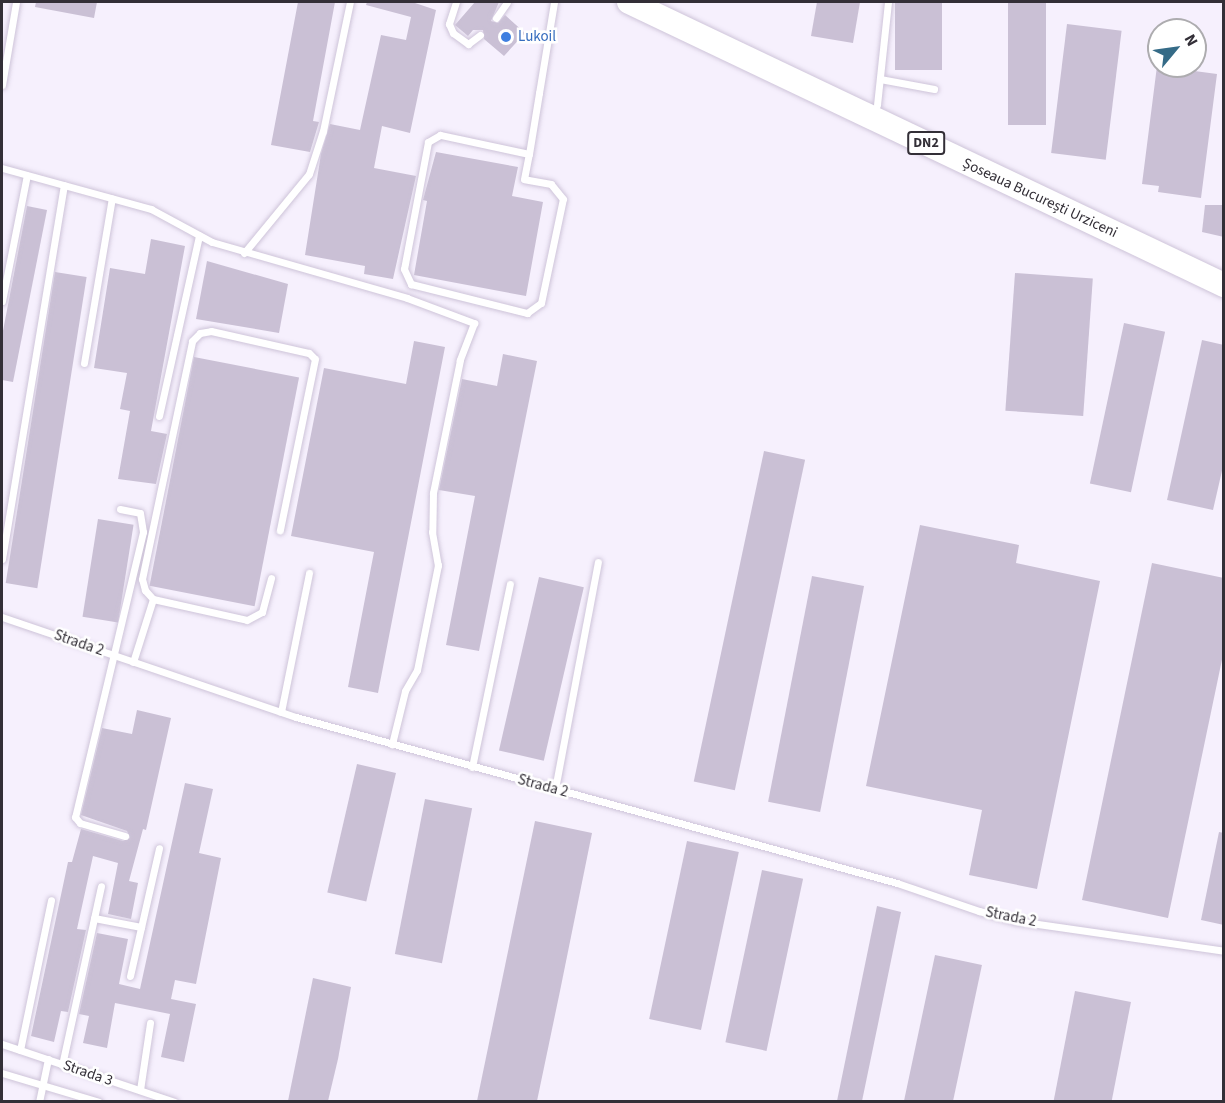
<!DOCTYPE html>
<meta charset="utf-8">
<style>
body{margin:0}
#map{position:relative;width:1225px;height:1103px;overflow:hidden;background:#f6f0fd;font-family:"Source Sans 3",sans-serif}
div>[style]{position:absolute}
.building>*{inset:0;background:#cac0d5;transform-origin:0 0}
.roads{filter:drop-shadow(0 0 2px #cec4d9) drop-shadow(0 0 2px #cec4d9)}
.lane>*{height:7px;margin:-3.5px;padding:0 3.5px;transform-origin:3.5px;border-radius:3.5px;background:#fff}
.highway>*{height:24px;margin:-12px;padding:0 12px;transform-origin:12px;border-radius:12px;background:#fff}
.dots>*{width:16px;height:16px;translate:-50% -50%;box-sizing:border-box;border:3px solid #fff;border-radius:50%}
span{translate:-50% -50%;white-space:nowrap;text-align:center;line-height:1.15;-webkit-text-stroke:5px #fff;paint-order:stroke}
.shield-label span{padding:2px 4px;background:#fff;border:2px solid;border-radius:4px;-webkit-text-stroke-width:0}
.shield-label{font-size:14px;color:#332f37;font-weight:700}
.shop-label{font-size:15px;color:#366cbe}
.left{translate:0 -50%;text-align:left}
.street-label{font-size:15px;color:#332f37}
.frame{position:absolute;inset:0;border:3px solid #332f37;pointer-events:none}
.north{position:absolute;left:1147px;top:18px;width:60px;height:60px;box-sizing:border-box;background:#fff;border:2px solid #adacaf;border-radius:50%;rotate:61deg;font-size:16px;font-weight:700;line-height:24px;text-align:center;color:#332f37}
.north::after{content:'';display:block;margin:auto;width:21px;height:27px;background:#356b87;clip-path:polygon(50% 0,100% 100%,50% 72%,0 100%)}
</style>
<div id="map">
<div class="building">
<div style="clip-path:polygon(36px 2px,97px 2px,94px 18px,35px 7px)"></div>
<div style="clip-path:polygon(298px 2px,335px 2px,313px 121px,319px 122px,310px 152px,271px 145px)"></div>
<div style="clip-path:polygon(367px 2px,412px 2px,436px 10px,410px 133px,382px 126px,374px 168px,416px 176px,393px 279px,364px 274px,365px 266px,305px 255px,321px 154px,330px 124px,360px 130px,381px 35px,406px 40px,411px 17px,366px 5px)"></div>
<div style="clip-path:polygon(475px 2px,499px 2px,491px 21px,498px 23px,505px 15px,525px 33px,504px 56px,484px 39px,483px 30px,473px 30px,468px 36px,455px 25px)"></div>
<div style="clip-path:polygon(817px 2px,860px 2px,853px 43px,811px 36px)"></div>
<div style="left:895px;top:2px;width:47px;height:68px"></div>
<div style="left:1008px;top:2px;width:38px;height:123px"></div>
<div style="left:1067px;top:24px;width:55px;height:130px;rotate:7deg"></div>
<div style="clip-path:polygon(1157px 66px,1217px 74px,1201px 198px,1158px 192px,1159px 186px,1142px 184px)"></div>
<div style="clip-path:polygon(436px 152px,518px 167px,512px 196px,543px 202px,526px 296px,414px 275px,427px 201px,423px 200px)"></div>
<div style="clip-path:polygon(1205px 205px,1224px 205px,1224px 237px,1202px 232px)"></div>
<div style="clip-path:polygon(27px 206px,47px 210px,13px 382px,2px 380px,2px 336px)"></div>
<div style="clip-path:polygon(151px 239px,185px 246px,151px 431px,167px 434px,156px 484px,118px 479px,130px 411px,120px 409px,127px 373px,94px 368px,110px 268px,145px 274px)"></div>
<div style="clip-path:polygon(207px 261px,288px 284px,279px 333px,196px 319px)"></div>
<div style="left:55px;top:272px;width:32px;height:315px;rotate:9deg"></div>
<div style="left:1015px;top:273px;width:78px;height:138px;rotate:4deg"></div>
<div style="left:1124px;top:323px;width:42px;height:164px;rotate:12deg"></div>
<div style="clip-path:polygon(1202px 340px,1224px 345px,1224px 462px,1213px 510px,1167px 500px)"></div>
<div style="clip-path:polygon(414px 341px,445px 347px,378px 693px,348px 687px,374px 552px,291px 536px,324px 368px,406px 384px)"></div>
<div style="clip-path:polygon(503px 354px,537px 361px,479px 651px,446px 645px,475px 496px,439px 490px,462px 379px,497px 386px)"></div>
<div style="left:194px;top:357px;width:107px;height:233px;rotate:11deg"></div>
<div style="left:764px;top:451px;width:42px;height:338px;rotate:12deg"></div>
<div style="left:98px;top:519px;width:36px;height:99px;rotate:9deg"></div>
<div style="clip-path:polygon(920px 525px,1019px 545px,1016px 563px,1100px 581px,1037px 889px,969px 875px,982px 810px,866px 786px)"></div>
<div style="clip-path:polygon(1152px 563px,1224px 578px,1224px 650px,1168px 918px,1082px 900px)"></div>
<div style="left:812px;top:576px;width:53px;height:230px;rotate:11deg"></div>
<div style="left:539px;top:577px;width:46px;height:178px;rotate:13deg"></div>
<div style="clip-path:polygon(137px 710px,171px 718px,146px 830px,143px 829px,129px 881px,138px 883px,131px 919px,108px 914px,118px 863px,93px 856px,77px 929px,86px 930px,68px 1012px,61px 1011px,54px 1042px,31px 1036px,68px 862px,72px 862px,81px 829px,123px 841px,130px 838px,127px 831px,81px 815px,102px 728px,132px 734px)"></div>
<div style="left:357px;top:764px;width:40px;height:132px;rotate:13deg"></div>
<div style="clip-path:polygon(185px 783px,213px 789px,199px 853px,221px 858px,196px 984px,175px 980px,171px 999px,196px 1004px,184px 1062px,161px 1057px,170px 1014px,115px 1003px,107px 1048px,83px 1043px,89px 1016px,79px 1014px,97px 933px,128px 939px,119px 984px,140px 989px)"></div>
<div style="left:425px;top:799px;width:48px;height:158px;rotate:11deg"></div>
<div style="clip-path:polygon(535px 821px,592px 833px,560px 991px,537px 1101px,477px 1101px)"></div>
<div style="clip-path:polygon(1219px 832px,1224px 833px,1224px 925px,1201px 920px)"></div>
<div style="left:687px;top:841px;width:53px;height:182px;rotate:12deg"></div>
<div style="left:762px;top:870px;width:42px;height:176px;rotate:12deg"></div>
<div style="clip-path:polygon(877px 906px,901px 912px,878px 1024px,862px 1101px,837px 1101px)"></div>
<div style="left:935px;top:955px;width:48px;height:149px;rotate:12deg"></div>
<div style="clip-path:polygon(313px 978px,351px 987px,338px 1059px,328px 1101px,288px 1101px)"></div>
<div style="left:1075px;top:991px;width:57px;height:112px;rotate:11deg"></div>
</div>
<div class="roads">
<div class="lane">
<div style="left:456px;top:2px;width:23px;rotate:108deg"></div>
<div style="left:449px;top:24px;width:10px;rotate:66deg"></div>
<div style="left:453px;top:33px;width:19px;rotate:36deg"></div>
<div style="left:468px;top:44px;width:15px;rotate:-37deg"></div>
<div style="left:496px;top:18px;width:19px;rotate:-55deg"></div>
<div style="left:880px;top:79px;width:55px;rotate:10.5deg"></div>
<div style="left:2px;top:85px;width:84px;rotate:-80.4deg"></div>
<div style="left:877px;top:105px;width:104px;rotate:-83.9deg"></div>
<div style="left:529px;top:154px;width:91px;rotate:-167.9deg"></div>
<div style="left:440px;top:135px;width:14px;rotate:150deg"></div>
<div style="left:428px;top:142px;width:129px;rotate:100.7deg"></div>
<div style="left:404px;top:269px;width:17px;rotate:65deg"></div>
<div style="left:411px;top:284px;width:120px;rotate:14deg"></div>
<div style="left:527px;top:313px;width:17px;rotate:-36deg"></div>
<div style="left:541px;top:303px;width:106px;rotate:-78.1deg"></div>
<div style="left:563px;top:199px;width:19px;rotate:-129deg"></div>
<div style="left:551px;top:184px;width:27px;rotate:-170deg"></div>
<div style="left:524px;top:179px;width:25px;rotate:-79deg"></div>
<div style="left:529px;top:154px;width:62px;rotate:-80.7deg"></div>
<div style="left:539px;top:93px;width:92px;rotate:-80.6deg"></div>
<div style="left:2px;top:168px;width:155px;rotate:15.4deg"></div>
<div style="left:151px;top:209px;width:69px;rotate:28.4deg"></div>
<div style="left:212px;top:242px;width:203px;rotate:16deg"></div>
<div style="left:407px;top:298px;width:72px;rotate:20.5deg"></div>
<div style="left:474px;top:323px;width:40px;rotate:111deg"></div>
<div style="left:460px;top:360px;width:136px;rotate:101.5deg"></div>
<div style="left:433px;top:493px;width:39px;rotate:91deg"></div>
<div style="left:432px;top:532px;width:34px;rotate:80deg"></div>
<div style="left:438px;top:565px;width:107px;rotate:101.3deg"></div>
<div style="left:417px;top:670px;width:24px;rotate:120deg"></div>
<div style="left:405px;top:691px;width:55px;rotate:103.8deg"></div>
<div style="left:244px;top:253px;width:102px;rotate:-50.6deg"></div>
<div style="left:309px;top:174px;width:45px;rotate:-72deg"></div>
<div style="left:323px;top:131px;width:132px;rotate:-78.2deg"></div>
<div style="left:2px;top:301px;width:128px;rotate:-78.8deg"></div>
<div style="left:84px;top:363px;width:167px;rotate:-80.4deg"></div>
<div style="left:159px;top:416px;width:185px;rotate:-77.5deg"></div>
<div style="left:120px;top:509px;width:20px;rotate:11deg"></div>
<div style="left:140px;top:513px;width:19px;rotate:81deg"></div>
<div style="left:143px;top:532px;width:293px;rotate:103.4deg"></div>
<div style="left:75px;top:817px;width:8px;rotate:50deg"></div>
<div style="left:80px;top:823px;width:47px;rotate:16.1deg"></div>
<div style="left:2px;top:559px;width:379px;rotate:-80.6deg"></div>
<div style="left:153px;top:599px;width:12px;rotate:-132deg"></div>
<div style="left:145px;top:590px;width:11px;rotate:-105deg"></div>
<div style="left:142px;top:579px;width:243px;rotate:-78.1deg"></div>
<div style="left:192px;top:341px;width:11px;rotate:-45deg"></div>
<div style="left:200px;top:333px;width:11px;rotate:-10deg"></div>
<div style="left:211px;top:331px;width:100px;rotate:12.7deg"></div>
<div style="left:309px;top:353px;width:8px;rotate:45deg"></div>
<div style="left:315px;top:359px;width:175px;rotate:101.6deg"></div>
<div style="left:2px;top:617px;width:311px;rotate:18.8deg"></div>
<div style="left:296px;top:717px;width:624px;rotate:15.44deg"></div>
<div style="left:897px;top:883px;width:87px;rotate:18.9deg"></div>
<div style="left:979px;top:911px;width:39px;rotate:15deg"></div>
<div style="left:1017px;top:921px;width:209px;rotate:8.2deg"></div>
<div style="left:133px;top:662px;width:66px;rotate:-72.4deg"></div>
<div style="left:153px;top:599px;width:96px;rotate:12.6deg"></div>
<div style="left:247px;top:620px;width:17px;rotate:-28deg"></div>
<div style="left:262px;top:612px;width:35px;rotate:-75deg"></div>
<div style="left:281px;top:712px;width:142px;rotate:-78.6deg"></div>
<div style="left:472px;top:767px;width:187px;rotate:-78.3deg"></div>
<div style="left:555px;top:789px;width:231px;rotate:-79.3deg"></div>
<div style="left:94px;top:918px;width:48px;rotate:10.8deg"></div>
<div style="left:130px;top:976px;width:131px;rotate:-77.2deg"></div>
<div style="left:2px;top:1044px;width:182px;rotate:18.6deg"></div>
<div style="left:20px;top:1050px;width:153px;rotate:-78.3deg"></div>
<div style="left:62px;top:1065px;width:183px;rotate:-77.7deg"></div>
<div style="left:2px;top:1073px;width:101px;rotate:16.6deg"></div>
<div style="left:140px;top:1090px;width:68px;rotate:-81.5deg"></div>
<div style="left:39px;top:1102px;width:44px;rotate:-78.2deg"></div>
</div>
<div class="highway">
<div style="left:629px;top:2px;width:659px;rotate:25.44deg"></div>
</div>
</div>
<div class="dots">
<div style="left:506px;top:37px;background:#3f7fe0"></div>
</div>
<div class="shield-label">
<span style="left:926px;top:143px">DN2</span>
</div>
<div class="shop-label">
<span class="left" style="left:518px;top:37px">Lukoil</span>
</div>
<div class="street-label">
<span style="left:1040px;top:198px;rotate:25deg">Șoseaua București Urziceni</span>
<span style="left:79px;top:643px;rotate:19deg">Strada 2</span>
<span style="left:543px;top:786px;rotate:15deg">Strada 2</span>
<span style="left:1011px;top:917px;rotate:11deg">Strada 2</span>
<span style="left:88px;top:1073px;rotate:19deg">Strada 3</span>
</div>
<div class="frame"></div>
<div class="north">N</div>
</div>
